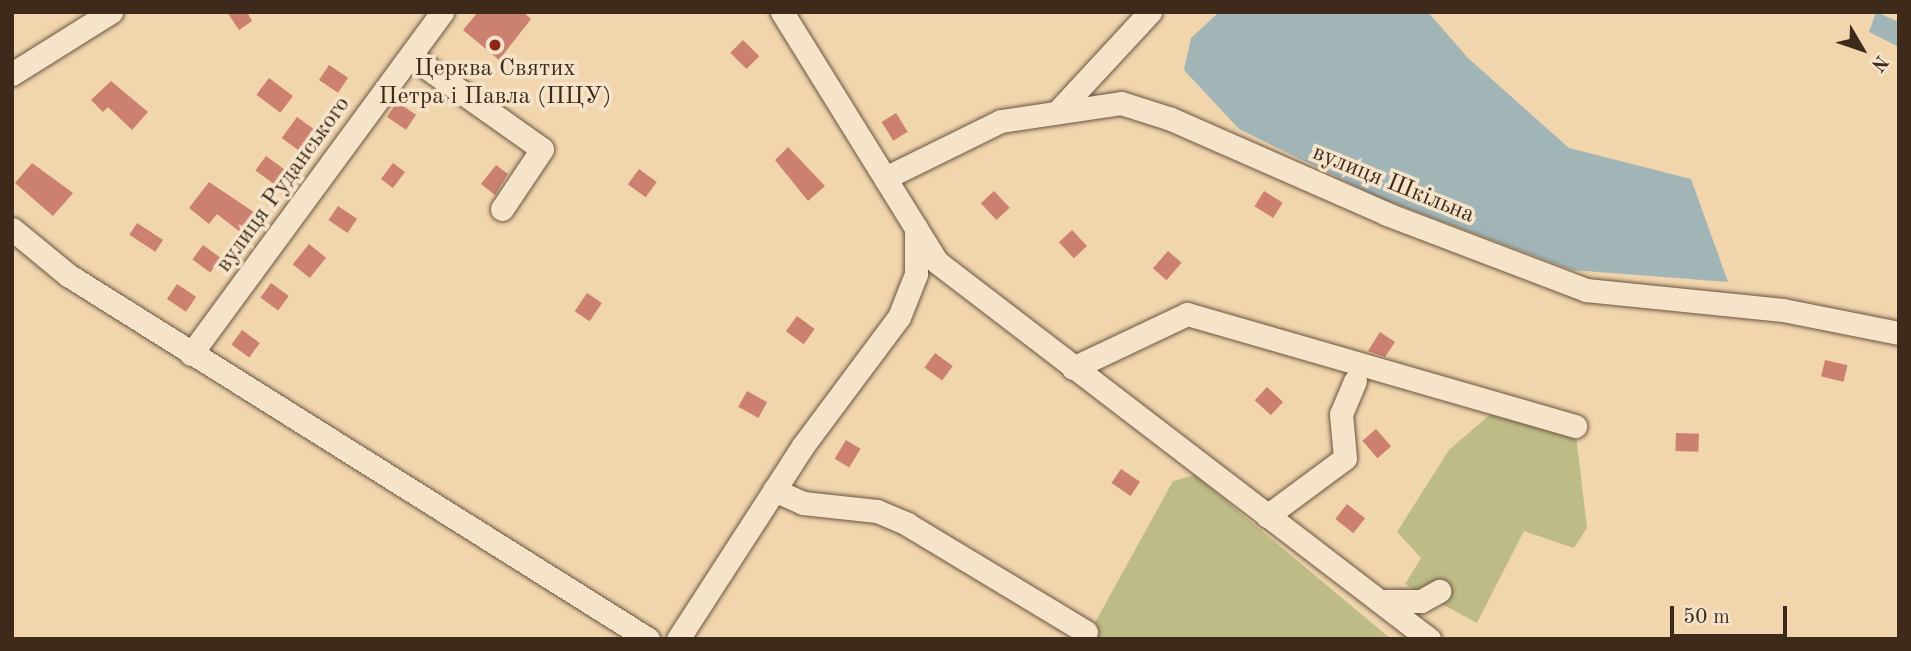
<!DOCTYPE html>
<meta charset="utf-8">
<style>
body{margin:0}
#map{position:relative;width:1911px;height:651px;overflow:hidden;background:#f0d5ad;font-family:"Old Standard TT",serif}
div>[style]{position:absolute}
.green>*{inset:0;background:#bebc86}
.water>*{inset:0;background:#a1b5b7}
.building>*{inset:0;background:#cc806f;transform-origin:0 0}
.roads{filter:drop-shadow(0 0 2px #6a5540) drop-shadow(0 0 2px #6a5540)}
.minor>*{height:23px;margin:-11.5px;padding:0 11.5px;transform-origin:11.5px;border-radius:11.5px;background:#f5e4ca}
.dots>*{width:19px;height:19px;translate:-50% -50%;box-sizing:border-box;border:4px solid #f5e4ca;border-radius:50%}
span{translate:-50% -50%;white-space:nowrap;text-align:center;line-height:1.15;-webkit-text-stroke:7px #f5e4ca;paint-order:stroke}
.poi-label{font-size:24px;color:#3d2a1b}
.street-label{font-size:24px;color:#3d2a1b}
.frame{position:absolute;inset:0;border:14px solid #3d2a1b;pointer-events:none}
.north{position:absolute;left:1827px;top:14px;width:70px;height:70px;-webkit-text-stroke:5px #f5e4ca;paint-order:stroke;rotate:129deg;font-size:19px;font-weight:700;line-height:28px;text-align:center;color:#3d2a1b}
.north::after{content:'';display:block;margin:auto;width:24px;height:32px;background:#3d2a1b;clip-path:polygon(50% 0,100% 100%,50% 72%,0 100%)}
.scale{position:absolute;left:1670px;top:606px;width:117px;height:32px;box-sizing:border-box;border:4px solid #3d2a1b;border-top:0;padding-left:9px;font-size:21px;line-height:24px;white-space:nowrap;color:#3d2a1b;-webkit-text-stroke:5px #f5e4ca;paint-order:stroke}
</style>
<div id="map">
<div class="green">
<div style="clip-path:polygon(1501px 405px,1575px 426px,1587px 528px,1574px 548px,1524px 531px,1477px 623px,1405px 584px,1421px 558px,1397px 532px,1449px 450px)"></div>
<div style="clip-path:polygon(1195px 475px,1391px 639px,1086px 639px,1173px 481px)"></div>
</div>
<div class="water">
<div style="clip-path:polygon(1219px 12px,1428px 12px,1468px 58px,1569px 148px,1691px 179px,1728px 282px,1572px 270px,1380px 198px,1239px 129px,1184px 70px,1191px 38px)"></div>
<div style="clip-path:polygon(1876px 12px,1899px 22px,1899px 47px,1869px 32px)"></div>
</div>
<div class="building">
<div style="clip-path:polygon(227px 12px,247px 12px,252px 21px,239px 30px)"></div>
<div style="clip-path:polygon(478px 12px,523px 12px,531px 19px,499px 60px,463px 30px)"></div>
<div style="left:743px;top:40px;width:23px;height:18px;rotate:45deg"></div>
<div style="left:329px;top:65px;width:23px;height:18px;rotate:34deg"></div>
<div style="left:269px;top:78px;width:30px;height:21px;rotate:37deg"></div>
<div style="clip-path:polygon(111px 81px,148px 112px,132px 130px,108px 107px,103px 112px,91px 100px)"></div>
<div style="left:397px;top:102px;width:23px;height:18px;rotate:34deg"></div>
<div style="left:896px;top:113px;width:22px;height:17px;rotate:58deg"></div>
<div style="left:297px;top:117px;width:24px;height:26px;rotate:36deg"></div>
<div style="clip-path:polygon(788px 147px,825px 186px,808px 201px,775px 160px)"></div>
<div style="left:266px;top:156px;width:26px;height:18px;rotate:36deg"></div>
<div style="clip-path:polygon(32px 163px,73px 193px,53px 216px,15px 183px)"></div>
<div style="left:393px;top:163px;width:15px;height:20px;rotate:37deg"></div>
<div style="clip-path:polygon(496px 165px,508px 174px,495px 195px,481px 184px)"></div>
<div style="left:639px;top:169px;width:22px;height:19px;rotate:36deg"></div>
<div style="clip-path:polygon(209px 182px,264px 219px,249px 239px,217px 214px,209px 224px,189px 208px)"></div>
<div style="left:994px;top:191px;width:23px;height:18px;rotate:47deg"></div>
<div style="left:1264px;top:191px;width:22px;height:18px;rotate:32deg"></div>
<div style="left:338px;top:206px;width:23px;height:17px;rotate:34deg"></div>
<div style="left:137px;top:223px;width:31px;height:14px;rotate:33deg"></div>
<div style="left:1072px;top:230px;width:22px;height:18px;rotate:47deg"></div>
<div style="left:309px;top:244px;width:22px;height:26px;rotate:39deg"></div>
<div style="left:203px;top:245px;width:22px;height:18px;rotate:36deg"></div>
<div style="left:1168px;top:251px;width:18px;height:23px;rotate:41deg"></div>
<div style="left:271px;top:283px;width:22px;height:18px;rotate:36deg"></div>
<div style="left:177px;top:284px;width:23px;height:18px;rotate:34deg"></div>
<div style="left:587px;top:293px;width:18px;height:22px;rotate:34deg"></div>
<div style="left:797px;top:316px;width:22px;height:19px;rotate:36deg"></div>
<div style="left:242px;top:330px;width:22px;height:18px;rotate:36deg"></div>
<div style="clip-path:polygon(1380px 332px,1395px 342px,1385px 357px,1368px 351px)"></div>
<div style="left:935px;top:353px;width:22px;height:18px;rotate:36deg"></div>
<div style="left:1825px;top:360px;width:23px;height:17px;rotate:13deg"></div>
<div style="left:1267px;top:387px;width:22px;height:18px;rotate:43deg"></div>
<div style="left:747px;top:391px;width:23px;height:18px;rotate:29deg"></div>
<div style="left:1376px;top:429px;width:23px;height:18px;rotate:49deg"></div>
<div style="left:1676px;top:433px;width:23px;height:18px;rotate:2deg"></div>
<div style="left:846px;top:440px;width:17px;height:22px;rotate:31deg"></div>
<div style="left:1121px;top:469px;width:23px;height:17px;rotate:34deg"></div>
<div style="left:1347px;top:504px;width:23px;height:19px;rotate:38deg"></div>
</div>
<div class="roads">
<div class="minor">
<div style="left:782px;top:12px;width:294px;rotate:58.2deg"></div>
<div style="left:937px;top:262px;width:620px;rotate:37.46deg"></div>
<div style="left:412px;top:57px;width:159px;rotate:35.3deg"></div>
<div style="left:542px;top:149px;width:72px;rotate:123.7deg"></div>
<div style="left:12px;top:74px;width:117px;rotate:-32.1deg"></div>
<div style="left:1061px;top:108px;width:131px;rotate:-47.2deg"></div>
<div style="left:885px;top:178px;width:129px;rotate:-26.2deg"></div>
<div style="left:1001px;top:121px;width:121px;rotate:-8.5deg"></div>
<div style="left:1121px;top:103px;width:52px;rotate:17.7deg"></div>
<div style="left:1171px;top:119px;width:236px;rotate:23.7deg"></div>
<div style="left:1387px;top:214px;width:213px;rotate:20.9deg"></div>
<div style="left:1586px;top:290px;width:198px;rotate:5.8deg"></div>
<div style="left:1783px;top:310px;width:118px;rotate:11.2deg"></div>
<div style="left:12px;top:229px;width:72px;rotate:39.4deg"></div>
<div style="left:68px;top:275px;width:685px;rotate:32.11deg"></div>
<div style="left:191px;top:354px;width:424px;rotate:-53.7deg"></div>
<div style="left:1073px;top:368px;width:126px;rotate:-25.3deg"></div>
<div style="left:1187px;top:314px;width:404px;rotate:16.1deg"></div>
<div style="left:774px;top:490px;width:32px;rotate:24deg"></div>
<div style="left:803px;top:503px;width:74px;rotate:6.2deg"></div>
<div style="left:877px;top:511px;width:33px;rotate:23deg"></div>
<div style="left:907px;top:524px;width:209px;rotate:31.1deg"></div>
<div style="left:1267px;top:516px;width:97px;rotate:-36.6deg"></div>
<div style="left:1345px;top:458px;width:44px;rotate:-95.2deg"></div>
<div style="left:1341px;top:414px;width:36px;rotate:-67deg"></div>
<div style="left:1380px;top:601px;width:41px"></div>
<div style="left:1421px;top:601px;width:21px;rotate:-29deg"></div>
<div style="left:678px;top:639px;width:229px;rotate:-57.1deg"></div>
<div style="left:802px;top:447px;width:162px;rotate:-53.3deg"></div>
<div style="left:899px;top:317px;width:46px;rotate:-68.4deg"></div>
<div style="left:916px;top:274px;width:46px;rotate:-90deg"></div>
</div>
</div>
<div class="dots">
<div style="left:495px;top:45px;background:#8f2418"></div>
</div>
<div class="poi-label">
<span style="left:495px;top:84px">Церква Святих<br>Петра і Павла (ПЦУ)</span>
</div>
<div class="street-label">
<span style="left:284px;top:185px;rotate:-54deg">вулиця Руданського</span>
<span style="left:1393px;top:185px;rotate:22deg">вулиця Шкільна</span>
</div>
<div class="frame"></div>
<div class="north">N</div>
<div class="scale">50 m</div>
</div>
